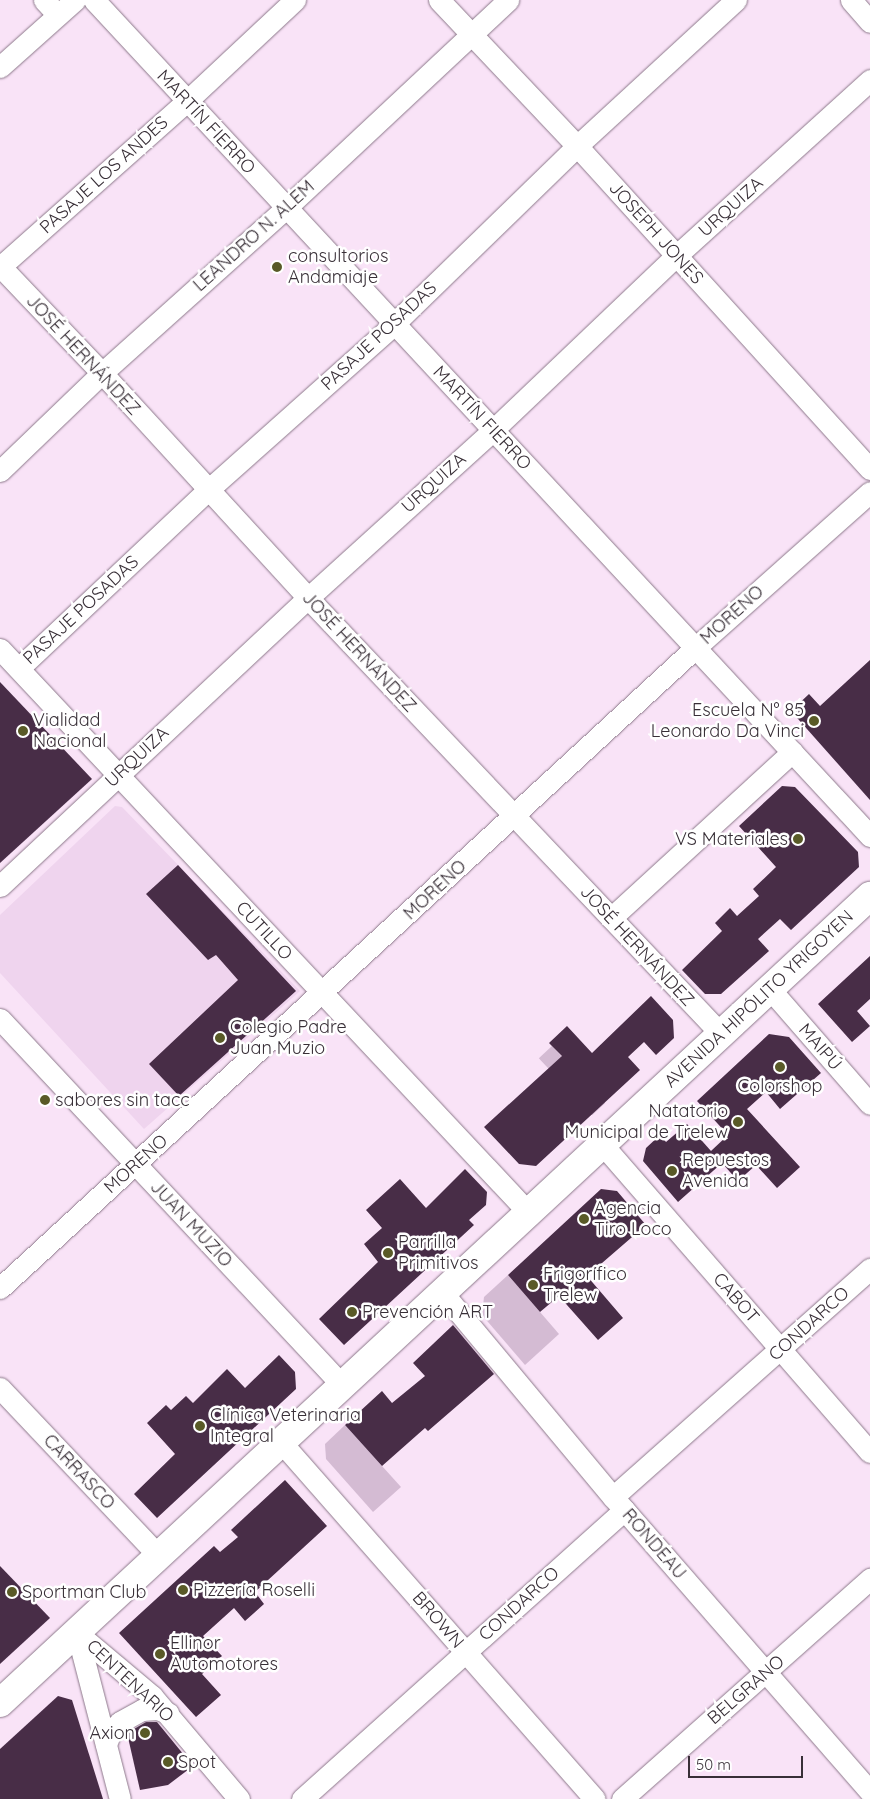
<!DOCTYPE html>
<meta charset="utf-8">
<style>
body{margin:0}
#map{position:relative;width:870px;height:1799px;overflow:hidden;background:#f9e3f7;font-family:Quicksand,sans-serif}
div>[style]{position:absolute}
.built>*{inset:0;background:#efd4ee}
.green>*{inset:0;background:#d4bbd3;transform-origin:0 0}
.building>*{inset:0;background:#482d47}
.roads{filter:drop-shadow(0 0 1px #8c788a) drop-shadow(0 0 1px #8c788a)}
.minor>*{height:21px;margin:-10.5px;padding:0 10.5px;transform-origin:10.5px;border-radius:10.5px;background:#fff}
.major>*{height:28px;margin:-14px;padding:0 14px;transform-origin:14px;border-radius:14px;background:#fff}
.dots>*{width:14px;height:14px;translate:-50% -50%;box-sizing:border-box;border:2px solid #fff;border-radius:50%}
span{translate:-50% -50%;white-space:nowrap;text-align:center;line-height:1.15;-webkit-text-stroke:5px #fff;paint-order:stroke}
.street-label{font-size:18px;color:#382f37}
.poi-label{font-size:18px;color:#382f37}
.left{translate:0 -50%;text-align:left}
.right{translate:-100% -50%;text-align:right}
.scale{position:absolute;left:688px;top:1756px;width:115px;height:22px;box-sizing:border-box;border:2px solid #382f37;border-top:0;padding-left:6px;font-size:15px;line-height:18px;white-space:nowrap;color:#382f37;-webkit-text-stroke:4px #fff;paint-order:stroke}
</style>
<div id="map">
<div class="built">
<div style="clip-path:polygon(115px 806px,122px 807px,300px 991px,144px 1129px,0 973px,0 915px)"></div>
</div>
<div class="green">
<div style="left:552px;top:1046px;width:78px;height:18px;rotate:47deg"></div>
<div style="clip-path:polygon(508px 1275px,559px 1334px,525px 1365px,482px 1315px,484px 1297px)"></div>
<div style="clip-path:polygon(345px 1425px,401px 1487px,373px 1512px,326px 1459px,325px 1444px)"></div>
</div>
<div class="building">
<div style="clip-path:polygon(870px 660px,870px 800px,791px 711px,809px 694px,820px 706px)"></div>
<div style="clip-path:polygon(0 682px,92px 779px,0 863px)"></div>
<div style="clip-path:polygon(782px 786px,795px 787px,858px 852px,859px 867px,791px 930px,780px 919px,758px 939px,769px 951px,721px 994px,705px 994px,682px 970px,722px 931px,715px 923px,730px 908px,737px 916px,759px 896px,753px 889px,776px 867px,739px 826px)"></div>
<div style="clip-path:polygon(178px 865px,296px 991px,179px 1096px,149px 1064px,238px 980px,216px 955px,208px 960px,146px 894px)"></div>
<div style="clip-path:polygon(870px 956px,870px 999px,857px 1011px,870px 1026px,852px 1042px,818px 1004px)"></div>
<div style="clip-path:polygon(651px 996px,673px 1020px,674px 1038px,656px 1055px,644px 1042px,628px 1057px,640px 1070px,536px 1166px,519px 1164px,484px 1127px,562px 1056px,549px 1043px,567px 1026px,592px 1053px)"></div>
<div style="clip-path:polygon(769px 1034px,789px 1037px,821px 1073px,780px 1109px,766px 1092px,747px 1109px,800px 1167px,777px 1188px,756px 1165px,738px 1181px,722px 1163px,678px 1202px,643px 1161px,646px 1148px,660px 1135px,666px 1142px,687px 1124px,711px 1151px,728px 1135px,697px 1101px)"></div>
<div style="clip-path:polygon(465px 1169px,487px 1192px,486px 1205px,469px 1220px,474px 1225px,344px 1345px,319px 1319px,378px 1262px,364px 1244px,382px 1228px,366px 1210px,400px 1179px,426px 1208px)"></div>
<div style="clip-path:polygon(601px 1189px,617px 1191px,646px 1225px,587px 1276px,623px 1318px,598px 1340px,559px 1296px,540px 1312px,508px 1275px)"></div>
<div style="clip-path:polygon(453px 1325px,494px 1374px,428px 1431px,425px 1428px,382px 1466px,345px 1425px,382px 1391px,392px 1403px,425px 1376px,413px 1363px)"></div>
<div style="clip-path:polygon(279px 1355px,295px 1372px,296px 1389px,157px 1518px,134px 1494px,175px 1454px,147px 1423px,166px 1405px,171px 1410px,186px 1396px,193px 1403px,227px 1369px,245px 1388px)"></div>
<div style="clip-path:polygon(285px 1480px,327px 1526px,255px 1592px,264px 1604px,245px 1621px,234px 1608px,203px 1636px,222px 1656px,202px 1674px,221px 1695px,196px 1717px,119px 1633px,214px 1546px,220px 1552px,238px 1537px,231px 1530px)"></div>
<div style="clip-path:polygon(0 1566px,50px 1618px,0 1664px)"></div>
<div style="clip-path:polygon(58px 1696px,72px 1700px,103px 1799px,0 1799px,0 1749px)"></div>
<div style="clip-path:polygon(146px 1722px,157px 1722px,193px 1766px,168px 1785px,140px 1790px,127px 1733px)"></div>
</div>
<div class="roads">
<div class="minor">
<div style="left:44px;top:0;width:19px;rotate:47deg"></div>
<div style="left:94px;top:0;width:1141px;rotate:47.13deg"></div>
<div style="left:439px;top:0;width:201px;rotate:46.6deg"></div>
<div style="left:577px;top:146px;width:436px;rotate:47.8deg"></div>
<div style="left:851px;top:0;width:29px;rotate:49deg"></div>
<div style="left:0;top:67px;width:101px;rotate:-41.8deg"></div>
<div style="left:0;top:266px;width:148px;rotate:46.4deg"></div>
<div style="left:102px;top:373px;width:305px;rotate:47.5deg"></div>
<div style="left:308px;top:598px;width:601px;rotate:46.55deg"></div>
<div style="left:0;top:267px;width:250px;rotate:-41.6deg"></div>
<div style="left:187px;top:101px;width:148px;rotate:-43.1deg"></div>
<div style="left:0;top:471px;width:141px;rotate:-43.9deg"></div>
<div style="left:102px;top:373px;width:249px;rotate:-41.9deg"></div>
<div style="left:287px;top:207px;width:303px;rotate:-43.1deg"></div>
<div style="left:0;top:649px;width:772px;rotate:46.84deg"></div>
<div style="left:19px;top:668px;width:260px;rotate:-43.3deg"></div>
<div style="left:208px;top:490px;width:249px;rotate:-41.7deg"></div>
<div style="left:394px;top:324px;width:255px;rotate:-44.2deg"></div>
<div style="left:577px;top:146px;width:216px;rotate:-42.6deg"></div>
<div style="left:0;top:886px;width:422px;rotate:-43.1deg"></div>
<div style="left:308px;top:598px;width:250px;rotate:-42.2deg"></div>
<div style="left:493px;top:430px;width:253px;rotate:-43.6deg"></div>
<div style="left:676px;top:256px;width:262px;rotate:-42.2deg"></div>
<div style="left:611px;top:918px;width:246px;rotate:-42.5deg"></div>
<div style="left:770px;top:989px;width:152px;rotate:49deg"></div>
<div style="left:0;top:1019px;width:501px;rotate:46.94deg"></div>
<div style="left:602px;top:1144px;width:408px;rotate:49deg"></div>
<div style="left:0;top:1288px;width:945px;rotate:-42.64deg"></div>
<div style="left:695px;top:648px;width:234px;rotate:-41.7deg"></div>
<div style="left:442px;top:1292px;width:267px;rotate:50.2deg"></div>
<div style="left:613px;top:1497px;width:391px;rotate:48.9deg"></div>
<div style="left:0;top:1388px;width:230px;rotate:46.6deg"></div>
<div style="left:281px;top:1442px;width:475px;rotate:48.7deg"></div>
<div style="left:613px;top:1497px;width:344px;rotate:-41.6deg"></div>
<div style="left:77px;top:1633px;width:98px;rotate:40deg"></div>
<div style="left:152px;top:1696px;width:135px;rotate:49.8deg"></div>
<div style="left:77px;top:1633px;width:171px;rotate:75.5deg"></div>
<div style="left:106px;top:1744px;width:15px;rotate:-67deg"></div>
<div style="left:112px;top:1730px;width:11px;rotate:-45deg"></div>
<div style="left:120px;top:1722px;width:25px;rotate:-29deg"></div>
<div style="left:142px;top:1710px;width:15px;rotate:-4deg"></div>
<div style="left:157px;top:1709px;width:12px;rotate:20deg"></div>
<div style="left:302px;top:1799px;width:433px;rotate:-41.9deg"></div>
<div style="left:622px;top:1799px;width:332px;rotate:-41.6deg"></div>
</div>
<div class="major">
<div style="left:0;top:1703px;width:1187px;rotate:-42.85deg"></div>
</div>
</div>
<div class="dots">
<div style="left:277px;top:267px;background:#595a27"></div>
<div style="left:814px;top:721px;background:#595a27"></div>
<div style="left:23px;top:731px;background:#595a27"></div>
<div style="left:798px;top:839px;background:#595a27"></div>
<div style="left:220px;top:1038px;background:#595a27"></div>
<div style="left:780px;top:1067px;background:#595a27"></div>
<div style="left:45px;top:1100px;background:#595a27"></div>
<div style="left:738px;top:1122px;background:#595a27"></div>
<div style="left:672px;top:1171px;background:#595a27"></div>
<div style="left:584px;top:1219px;background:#595a27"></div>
<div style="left:388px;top:1253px;background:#595a27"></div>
<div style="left:533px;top:1285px;background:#595a27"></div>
<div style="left:352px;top:1312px;background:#595a27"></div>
<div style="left:200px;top:1426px;background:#595a27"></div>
<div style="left:183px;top:1590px;background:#595a27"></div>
<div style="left:12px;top:1592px;background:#595a27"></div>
<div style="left:160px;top:1654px;background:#595a27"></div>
<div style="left:145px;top:1733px;background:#595a27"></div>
<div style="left:168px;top:1762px;background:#595a27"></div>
</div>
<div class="street-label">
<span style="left:206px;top:122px;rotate:47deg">MARTÍN FIERRO</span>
<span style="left:104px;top:175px;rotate:-42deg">PASAJE LOS ANDES</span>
<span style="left:731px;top:207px;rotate:-42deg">URQUIZA</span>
<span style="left:656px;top:233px;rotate:48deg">JOSEPH JONES</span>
<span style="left:254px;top:236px;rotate:-42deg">LEANDRO N. ALEM</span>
<span style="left:379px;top:336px;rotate:-43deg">PASAJE POSADAS</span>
<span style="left:83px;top:355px;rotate:47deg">JOSÉ HERNÁNDEZ</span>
<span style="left:482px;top:418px;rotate:47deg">MARTÍN FIERRO</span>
<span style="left:434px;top:483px;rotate:-42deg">URQUIZA</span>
<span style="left:81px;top:610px;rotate:-43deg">PASAJE POSADAS</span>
<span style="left:732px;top:615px;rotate:-42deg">MORENO</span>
<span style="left:359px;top:652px;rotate:47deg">JOSÉ HERNÁNDEZ</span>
<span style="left:137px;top:757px;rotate:-43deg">URQUIZA</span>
<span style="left:435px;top:890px;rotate:-43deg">MORENO</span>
<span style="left:264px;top:931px;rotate:47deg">CUTILLO</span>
<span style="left:637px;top:946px;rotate:47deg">JOSÉ HERNÁNDEZ</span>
<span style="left:759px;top:999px;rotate:-43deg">AVENIDA HIPÓLITO YRIGOYEN</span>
<span style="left:820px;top:1047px;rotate:49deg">MAIPÚ</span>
<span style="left:136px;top:1164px;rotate:-42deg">MORENO</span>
<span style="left:191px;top:1224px;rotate:47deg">JUAN MUZIO</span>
<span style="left:736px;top:1298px;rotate:49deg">CABOT</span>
<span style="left:809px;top:1324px;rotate:-42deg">CONDARCO</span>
<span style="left:79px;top:1472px;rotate:47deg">CARRASCO</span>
<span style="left:654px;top:1544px;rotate:49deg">RONDEAU</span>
<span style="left:519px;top:1604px;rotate:-42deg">CONDARCO</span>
<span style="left:438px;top:1620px;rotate:49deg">BROWN</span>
<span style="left:130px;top:1681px;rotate:43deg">CENTENARIO</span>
<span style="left:746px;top:1690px;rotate:-41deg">BELGRANO</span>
</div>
<div class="poi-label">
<span class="left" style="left:288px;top:267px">consultorios<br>Andamiaje</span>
<span class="right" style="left:804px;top:721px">Escuela N° 85<br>Leonardo Da Vinci</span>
<span class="left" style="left:33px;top:731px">Vialidad<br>Nacional</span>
<span class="right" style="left:788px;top:839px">VS Materiales</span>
<span class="left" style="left:230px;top:1038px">Colegio Padre<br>Juan Muzio</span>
<span style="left:780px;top:1086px">Colorshop</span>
<span class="left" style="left:55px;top:1100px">sabores sin tacc</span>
<span class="right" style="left:728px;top:1122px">Natatorio<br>Municipal de Trelew</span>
<span class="left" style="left:682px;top:1171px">Repuestos<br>Avenida</span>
<span class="left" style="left:594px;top:1219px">Agencia<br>Tiro Loco</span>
<span class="left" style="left:398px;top:1253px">Parrilla<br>Primitivos</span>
<span class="left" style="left:543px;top:1285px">Frigorífico<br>Trelew</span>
<span class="left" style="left:362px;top:1312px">Prevención ART</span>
<span class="left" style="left:210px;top:1426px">Clínica Veterinaria<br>Integral</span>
<span class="left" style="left:193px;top:1590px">Pizzería Roselli</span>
<span class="left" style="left:22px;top:1592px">Sportman Club</span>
<span class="left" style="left:170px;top:1654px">Ellinor<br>Automotores</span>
<span class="right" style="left:135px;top:1733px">Axion</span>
<span class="left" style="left:178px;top:1762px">Spot</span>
</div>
<div class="scale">50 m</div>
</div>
